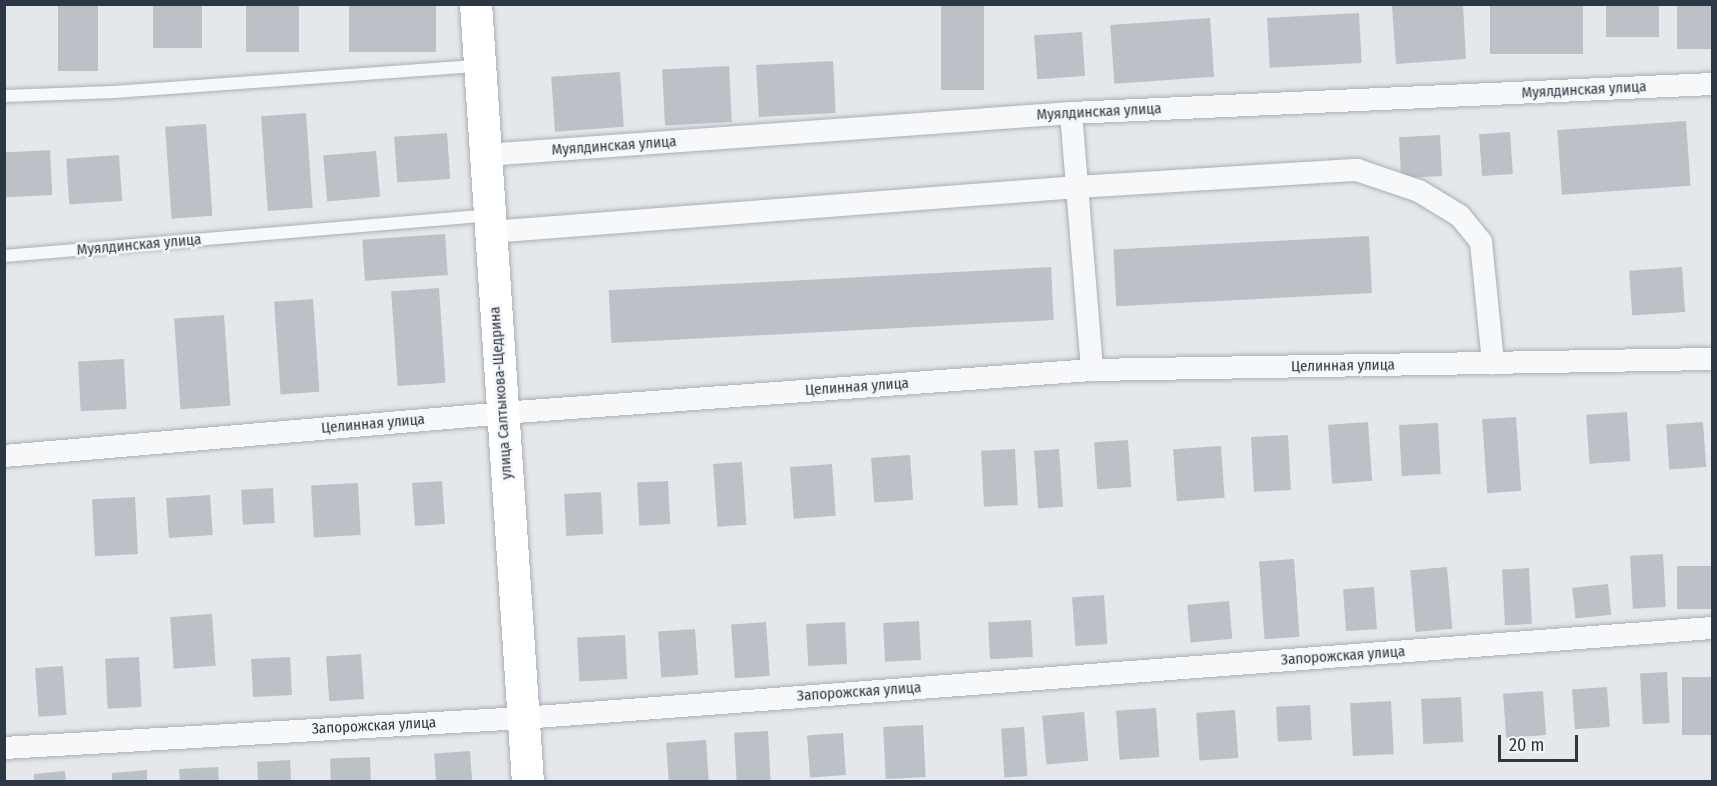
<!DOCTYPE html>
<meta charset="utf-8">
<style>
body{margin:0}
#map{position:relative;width:1717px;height:786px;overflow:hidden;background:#e4e8eb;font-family:"Fira Sans Condensed",sans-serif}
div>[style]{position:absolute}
.building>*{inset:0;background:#bcc1c8;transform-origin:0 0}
.roads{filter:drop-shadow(0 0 2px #a9afb5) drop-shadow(0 0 2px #a9afb5)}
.lane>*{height:12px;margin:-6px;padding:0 6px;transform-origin:6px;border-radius:6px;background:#f7f8fa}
.street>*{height:22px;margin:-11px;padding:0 11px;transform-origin:11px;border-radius:11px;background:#f7f8fa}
.secondary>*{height:32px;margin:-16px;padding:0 16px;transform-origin:16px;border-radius:16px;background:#fff}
span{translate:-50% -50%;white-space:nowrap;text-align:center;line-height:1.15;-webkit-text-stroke:5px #f4f6f8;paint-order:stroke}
.street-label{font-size:15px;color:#2d3643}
.frame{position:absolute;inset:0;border:6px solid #2d3643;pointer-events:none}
.scale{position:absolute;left:1498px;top:735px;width:80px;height:27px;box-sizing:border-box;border:3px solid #2d3643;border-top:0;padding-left:8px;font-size:18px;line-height:21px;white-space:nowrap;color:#2d3643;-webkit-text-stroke:4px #f4f6f8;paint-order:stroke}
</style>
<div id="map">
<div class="building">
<div style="left:58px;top:4px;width:40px;height:67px"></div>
<div style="left:153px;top:4px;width:49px;height:44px"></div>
<div style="left:246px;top:4px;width:53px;height:48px"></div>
<div style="left:349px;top:4px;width:87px;height:48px"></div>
<div style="clip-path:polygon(1420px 4px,1463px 4px,1466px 59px,1396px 64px,1392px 6px)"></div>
<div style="left:1490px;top:4px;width:93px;height:50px"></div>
<div style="left:1606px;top:4px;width:53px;height:33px"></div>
<div style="left:1712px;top:4px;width:45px;height:35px;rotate:90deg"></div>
<div style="left:941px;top:5px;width:43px;height:85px"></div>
<div style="left:1359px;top:13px;width:50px;height:92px;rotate:87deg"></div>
<div style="left:1210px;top:18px;width:59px;height:100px;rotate:86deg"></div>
<div style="left:1082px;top:32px;width:44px;height:48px;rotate:86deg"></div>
<div style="left:833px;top:61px;width:52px;height:77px;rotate:87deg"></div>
<div style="left:729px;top:66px;width:56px;height:67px;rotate:87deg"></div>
<div style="left:620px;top:72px;width:55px;height:69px;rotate:86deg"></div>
<div style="left:306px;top:113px;width:95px;height:45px;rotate:86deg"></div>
<div style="left:1686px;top:121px;width:65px;height:129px;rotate:86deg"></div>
<div style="left:206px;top:124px;width:92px;height:41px;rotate:86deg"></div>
<div style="left:1510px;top:132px;width:42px;height:31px;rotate:86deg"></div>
<div style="left:447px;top:133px;width:46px;height:53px;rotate:86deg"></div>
<div style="left:1440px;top:135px;width:41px;height:41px;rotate:87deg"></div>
<div style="left:50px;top:150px;width:45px;height:46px;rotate:87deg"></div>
<div style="left:376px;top:151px;width:46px;height:53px;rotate:85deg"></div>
<div style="left:119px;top:155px;width:46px;height:53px;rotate:86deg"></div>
<div style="left:445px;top:234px;width:41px;height:83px;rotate:86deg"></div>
<div style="left:1369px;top:236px;width:57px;height:256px;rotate:87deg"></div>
<div style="left:1051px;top:267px;width:53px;height:443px;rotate:87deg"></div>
<div style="left:1682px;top:267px;width:45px;height:53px;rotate:86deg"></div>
<div style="left:439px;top:288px;width:95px;height:48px;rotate:86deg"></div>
<div style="left:313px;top:299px;width:93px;height:39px;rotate:86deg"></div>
<div style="left:224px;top:315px;width:91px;height:50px;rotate:86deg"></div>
<div style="left:124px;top:359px;width:50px;height:46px;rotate:87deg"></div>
<div style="left:1627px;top:412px;width:49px;height:41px;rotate:86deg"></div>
<div style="left:1516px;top:417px;width:74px;height:34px;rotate:86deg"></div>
<div style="left:1368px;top:422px;width:59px;height:40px;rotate:86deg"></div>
<div style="left:1703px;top:422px;width:45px;height:37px;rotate:86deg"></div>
<div style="left:1438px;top:423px;width:51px;height:39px;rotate:87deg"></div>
<div style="left:1288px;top:435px;width:55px;height:37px;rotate:87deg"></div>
<div style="left:1128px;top:440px;width:47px;height:34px;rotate:86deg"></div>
<div style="left:1221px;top:446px;width:52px;height:48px;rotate:86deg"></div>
<div style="left:1015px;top:449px;width:56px;height:34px;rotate:87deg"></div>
<div style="left:1059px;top:449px;width:58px;height:25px;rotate:86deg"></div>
<div style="left:910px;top:455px;width:45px;height:39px;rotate:86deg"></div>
<div style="left:742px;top:462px;width:63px;height:29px;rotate:86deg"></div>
<div style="left:832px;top:464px;width:52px;height:42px;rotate:86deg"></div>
<div style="left:442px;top:481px;width:43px;height:30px;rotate:86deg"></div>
<div style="left:668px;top:481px;width:43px;height:31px;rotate:87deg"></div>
<div style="left:358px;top:483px;width:52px;height:47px;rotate:87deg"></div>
<div style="left:273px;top:488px;width:35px;height:32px;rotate:87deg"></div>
<div style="left:601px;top:492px;width:42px;height:37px;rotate:87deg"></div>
<div style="left:210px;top:495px;width:40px;height:44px;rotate:86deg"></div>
<div style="left:135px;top:497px;width:57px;height:43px;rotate:87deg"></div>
<div style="left:1663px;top:554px;width:53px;height:33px;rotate:87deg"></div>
<div style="left:1294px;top:559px;width:78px;height:35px;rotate:86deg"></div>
<div style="left:1712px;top:566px;width:43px;height:35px;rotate:90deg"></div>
<div style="left:1447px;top:567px;width:62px;height:37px;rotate:85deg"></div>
<div style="left:1529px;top:568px;width:56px;height:27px;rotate:87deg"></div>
<div style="left:1608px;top:584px;width:31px;height:36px;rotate:84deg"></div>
<div style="left:1374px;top:587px;width:42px;height:31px;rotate:86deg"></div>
<div style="left:1104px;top:595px;width:49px;height:32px;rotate:86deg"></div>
<div style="left:1229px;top:601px;width:38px;height:42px;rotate:85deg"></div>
<div style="left:212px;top:614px;width:52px;height:42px;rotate:86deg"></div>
<div style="left:1031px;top:620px;width:37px;height:43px;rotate:87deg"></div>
<div style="left:919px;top:621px;width:39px;height:36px;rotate:87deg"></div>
<div style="left:766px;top:622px;width:54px;height:35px;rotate:86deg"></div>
<div style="left:845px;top:622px;width:42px;height:39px;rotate:87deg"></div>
<div style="left:695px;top:629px;width:46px;height:37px;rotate:86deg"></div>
<div style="left:625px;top:635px;width:44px;height:48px;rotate:87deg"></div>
<div style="left:361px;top:654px;width:45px;height:35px;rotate:86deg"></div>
<div style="left:139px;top:657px;width:50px;height:34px;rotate:87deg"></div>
<div style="left:290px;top:657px;width:38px;height:39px;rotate:87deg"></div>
<div style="left:63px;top:666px;width:49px;height:28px;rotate:86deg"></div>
<div style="left:1667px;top:672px;width:51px;height:27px;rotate:87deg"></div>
<div style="left:1712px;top:677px;width:58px;height:30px;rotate:90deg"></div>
<div style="left:1607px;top:687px;width:40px;height:35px;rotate:86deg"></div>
<div style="left:1543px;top:691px;width:44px;height:40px;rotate:86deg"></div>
<div style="left:1461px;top:697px;width:45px;height:40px;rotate:87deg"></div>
<div style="left:1391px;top:701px;width:53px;height:41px;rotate:87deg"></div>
<div style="left:1310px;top:705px;width:35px;height:34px;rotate:87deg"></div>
<div style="left:1156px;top:708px;width:49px;height:40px;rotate:86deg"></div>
<div style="left:1235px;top:710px;width:48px;height:39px;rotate:86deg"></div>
<div style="left:1084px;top:712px;width:49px;height:42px;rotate:85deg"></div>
<div style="left:923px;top:725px;width:52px;height:40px;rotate:87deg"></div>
<div style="left:1024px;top:727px;width:49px;height:23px;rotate:86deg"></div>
<div style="left:768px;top:731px;width:51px;height:34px;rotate:87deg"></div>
<div style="left:843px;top:733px;width:42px;height:36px;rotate:86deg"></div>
<div style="left:706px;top:740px;width:42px;height:40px;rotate:86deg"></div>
<div style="left:470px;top:751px;width:31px;height:36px;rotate:86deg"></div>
<div style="left:370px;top:757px;width:25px;height:40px;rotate:88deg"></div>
<div style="left:290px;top:760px;width:22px;height:33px;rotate:87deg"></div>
<div style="clip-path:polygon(218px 767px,219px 782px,180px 782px,179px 769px)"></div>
<div style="clip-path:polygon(147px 770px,147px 782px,112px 782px,112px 773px)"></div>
<div style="clip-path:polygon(65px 771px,66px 782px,34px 782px,34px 774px)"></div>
</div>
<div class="roads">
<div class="lane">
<div style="left:4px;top:96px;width:110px;rotate:-2.1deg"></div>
<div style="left:114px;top:92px;width:366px;rotate:-4.1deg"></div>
<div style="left:4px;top:256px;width:487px;rotate:-4.8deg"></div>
</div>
<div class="street">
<div style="left:1071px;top:113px;width:258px;rotate:85.3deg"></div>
<div style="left:485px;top:155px;width:588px;rotate:-4.1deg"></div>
<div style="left:1071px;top:113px;width:642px;rotate:-2.59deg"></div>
<div style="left:490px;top:232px;width:589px;rotate:-4.38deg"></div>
<div style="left:1077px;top:187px;width:281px;rotate:-3.5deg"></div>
<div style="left:1357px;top:170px;width:65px;rotate:18.7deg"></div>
<div style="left:1419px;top:191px;width:48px;rotate:31.4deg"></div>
<div style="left:1460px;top:216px;width:33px;rotate:51deg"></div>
<div style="left:1481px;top:242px;width:122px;rotate:84.3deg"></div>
<div style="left:4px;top:456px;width:500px;rotate:-4.9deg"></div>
<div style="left:502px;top:413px;width:592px;rotate:-4.17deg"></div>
<div style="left:1092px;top:370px;width:620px;rotate:-1.02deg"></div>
<div style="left:4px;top:748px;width:520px;rotate:-3.31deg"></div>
<div style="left:523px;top:718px;width:1192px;rotate:-4.33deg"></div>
</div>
<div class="secondary">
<div style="left:476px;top:4px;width:780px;rotate:86.18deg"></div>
</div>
</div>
<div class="street-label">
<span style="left:1584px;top:90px;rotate:-3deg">Муялдинская улица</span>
<span style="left:1099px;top:112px;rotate:-3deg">Муялдинская улица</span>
<span style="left:614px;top:146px;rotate:-4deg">Муялдинская улица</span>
<span style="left:139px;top:245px;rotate:-5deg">Муялдинская улица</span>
<span style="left:1343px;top:366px;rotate:-1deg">Целинная улица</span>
<span style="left:857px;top:387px;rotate:-4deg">Целинная улица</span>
<span style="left:501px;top:393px;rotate:-94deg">улица Салтыкова-Щедрина</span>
<span style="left:373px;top:424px;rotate:-5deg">Целинная улица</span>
<span style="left:1343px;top:656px;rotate:-4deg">Запорожская улица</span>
<span style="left:859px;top:692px;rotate:-4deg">Запорожская улица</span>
<span style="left:374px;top:726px;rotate:-3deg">Запорожская улица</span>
</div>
<div class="frame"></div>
<div class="scale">20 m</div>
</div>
